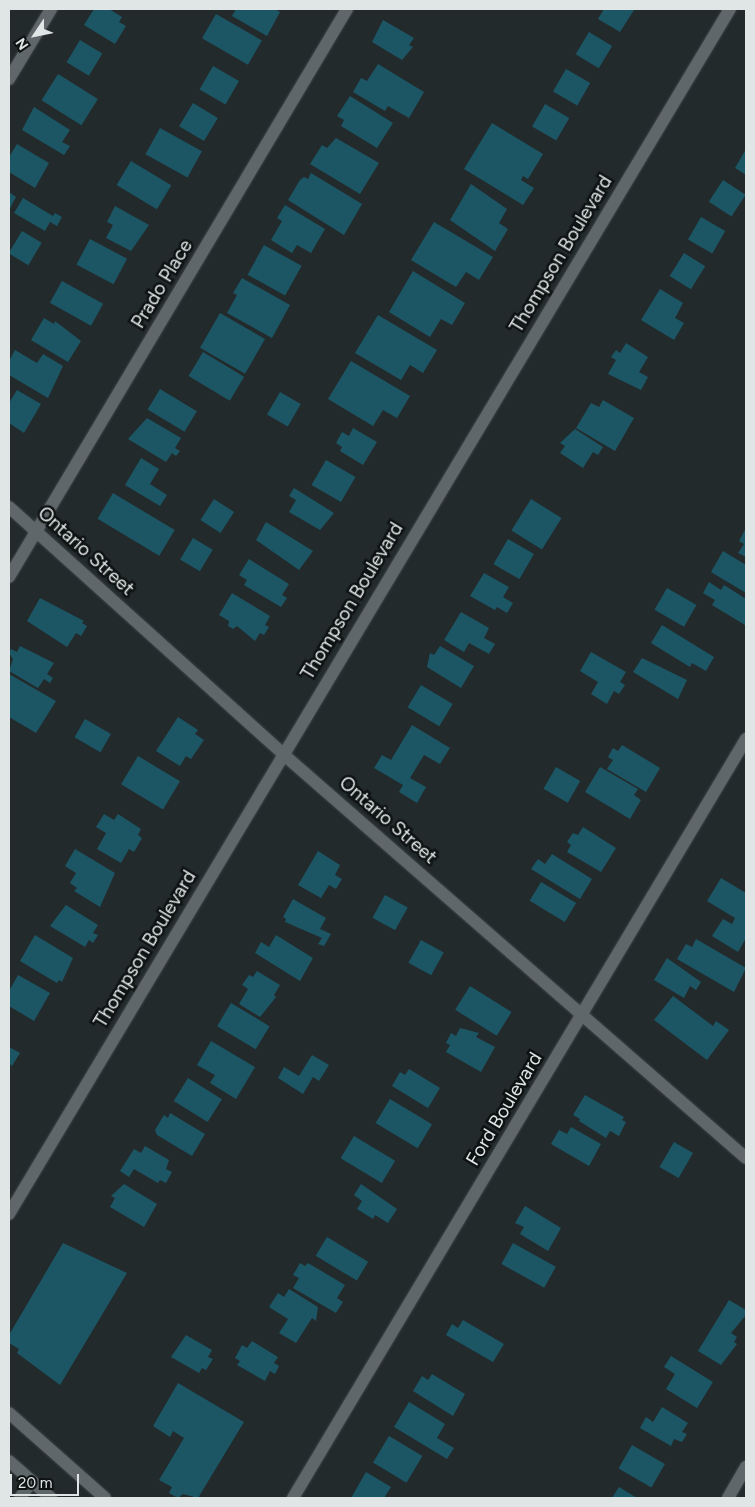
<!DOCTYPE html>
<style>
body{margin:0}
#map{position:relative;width:755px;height:1507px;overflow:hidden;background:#222a2c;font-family:Figtree,sans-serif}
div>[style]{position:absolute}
.building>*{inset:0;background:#1c5665;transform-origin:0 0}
.roads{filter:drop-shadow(0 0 1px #3f4547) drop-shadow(0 0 1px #3f4547)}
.service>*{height:12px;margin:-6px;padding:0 6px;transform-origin:6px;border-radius:6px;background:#5f676a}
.minor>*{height:12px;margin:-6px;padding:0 6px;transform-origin:6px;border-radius:6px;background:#5f676a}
.secondary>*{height:12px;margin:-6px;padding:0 6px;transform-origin:6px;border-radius:6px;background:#5f676a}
span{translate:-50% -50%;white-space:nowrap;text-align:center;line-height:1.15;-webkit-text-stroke:5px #0e1213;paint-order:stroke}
.street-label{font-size:19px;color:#e0e5e6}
.frame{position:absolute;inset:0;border:10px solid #e0e5e6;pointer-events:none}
.north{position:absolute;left:10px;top:10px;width:50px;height:50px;-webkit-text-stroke:4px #0e1213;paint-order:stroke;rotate:236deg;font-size:14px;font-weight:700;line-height:20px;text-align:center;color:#e0e5e6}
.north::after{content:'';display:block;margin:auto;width:18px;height:22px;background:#e0e5e6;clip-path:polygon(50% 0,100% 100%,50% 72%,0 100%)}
.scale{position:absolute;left:10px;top:1474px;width:69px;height:22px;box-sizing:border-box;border:2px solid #e0e5e6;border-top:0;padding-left:6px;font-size:15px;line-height:18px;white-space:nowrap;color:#e0e5e6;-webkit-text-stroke:4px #0e1213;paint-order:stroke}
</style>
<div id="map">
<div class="building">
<div style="clip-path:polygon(94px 9px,109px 9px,122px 17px,119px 22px,126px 26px,115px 44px,84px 25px)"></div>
<div style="clip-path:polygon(236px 9px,275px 9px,280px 12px,267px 36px,232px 16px)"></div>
<div style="clip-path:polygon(604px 9px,631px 9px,634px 10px,620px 32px,598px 19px)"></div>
<div style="left:216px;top:14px;width:53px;height:28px;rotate:30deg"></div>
<div style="clip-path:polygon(383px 20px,414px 38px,409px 45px,413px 47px,402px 60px,372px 42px)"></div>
<div style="left:589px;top:32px;width:27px;height:26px;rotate:31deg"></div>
<div style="left:80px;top:40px;width:26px;height:26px;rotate:31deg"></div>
<div style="clip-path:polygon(378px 64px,424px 92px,409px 118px,388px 106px,385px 111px,353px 92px,361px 78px,367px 81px)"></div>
<div style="left:213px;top:66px;width:30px;height:27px;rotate:30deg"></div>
<div style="left:566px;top:69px;width:28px;height:26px;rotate:30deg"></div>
<div style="left:58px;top:74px;width:47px;height:31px;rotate:32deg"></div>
<div style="clip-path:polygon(350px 96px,393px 123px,377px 148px,341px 126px,344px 120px,337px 116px)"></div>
<div style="left:193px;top:103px;width:29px;height:27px;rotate:31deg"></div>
<div style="left:545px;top:104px;width:28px;height:26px;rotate:30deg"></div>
<div style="clip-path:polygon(34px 107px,70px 130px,62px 142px,70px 146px,64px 155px,22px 130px)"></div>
<div style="clip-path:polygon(492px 123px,543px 154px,528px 179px,523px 176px,521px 180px,534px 188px,523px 205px,464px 169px)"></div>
<div style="left:160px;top:128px;width:48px;height:30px;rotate:29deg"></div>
<div style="clip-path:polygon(336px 138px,379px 163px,360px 194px,310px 164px,322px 145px,327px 148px)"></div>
<div style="clip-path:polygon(17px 144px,49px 163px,35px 188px,9px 172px,9px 157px)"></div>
<div style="clip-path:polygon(746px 149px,746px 175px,735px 168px)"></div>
<div style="left:131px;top:161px;width:47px;height:28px;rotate:31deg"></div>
<div style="clip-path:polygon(311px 173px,362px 204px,344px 235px,288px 200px,300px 180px,304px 177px,308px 179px)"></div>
<div style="left:723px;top:180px;width:27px;height:26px;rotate:33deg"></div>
<div style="clip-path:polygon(471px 184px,507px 209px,499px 223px,508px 229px,495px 251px,450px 220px)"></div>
<div style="clip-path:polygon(9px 192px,16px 197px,9px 210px)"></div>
<div style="clip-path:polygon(23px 198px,53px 216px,55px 213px,62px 217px,57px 226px,50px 222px,45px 231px,14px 213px)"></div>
<div style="clip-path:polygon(285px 205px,325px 229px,311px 253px,297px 245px,292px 253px,271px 240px,282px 221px,277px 218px)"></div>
<div style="clip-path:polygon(115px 206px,149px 225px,131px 251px,106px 238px,113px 225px,107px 222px)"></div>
<div style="left:701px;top:217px;width:28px;height:26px;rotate:30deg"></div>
<div style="clip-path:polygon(434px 222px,493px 257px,479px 280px,466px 272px,456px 287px,411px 260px)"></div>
<div style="left:22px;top:231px;width:23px;height:26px;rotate:31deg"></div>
<div style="left:90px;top:239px;width:42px;height:29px;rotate:28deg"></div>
<div style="left:264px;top:245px;width:43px;height:34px;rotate:29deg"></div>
<div style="left:684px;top:253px;width:25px;height:27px;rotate:32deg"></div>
<div style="clip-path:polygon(413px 271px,465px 303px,452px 325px,441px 319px,430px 337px,389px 312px)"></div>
<div style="clip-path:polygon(242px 278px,290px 305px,272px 338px,227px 313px,237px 295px,233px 293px)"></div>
<div style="left:62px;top:281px;width:47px;height:25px;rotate:29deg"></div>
<div style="clip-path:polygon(660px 289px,683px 303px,675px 318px,684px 323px,674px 340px,641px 320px)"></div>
<div style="left:220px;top:313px;width:52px;height:40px;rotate:30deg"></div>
<div style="clip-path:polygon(378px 315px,437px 350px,423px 373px,410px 365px,401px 380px,355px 353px)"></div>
<div style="clip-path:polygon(44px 318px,54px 324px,55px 321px,81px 341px,68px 362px,31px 340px)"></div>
<div style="clip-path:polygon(626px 343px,648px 357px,639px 372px,648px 377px,641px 390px,608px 374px,616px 360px,611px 357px,616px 350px,620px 353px)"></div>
<div style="clip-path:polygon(15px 350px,37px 363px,43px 354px,63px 366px,48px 398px,9px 375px,9px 361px)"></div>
<div style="left:203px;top:352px;width:48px;height:28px;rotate:31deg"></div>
<div style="clip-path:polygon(351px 361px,410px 396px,397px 418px,383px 410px,373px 426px,328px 399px)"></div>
<div style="left:160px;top:389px;width:43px;height:24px;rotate:31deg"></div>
<div style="clip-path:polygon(17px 390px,41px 404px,24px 433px,9px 423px,9px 403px)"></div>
<div style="left:280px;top:392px;width:24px;height:26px;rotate:30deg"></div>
<div style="clip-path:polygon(603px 400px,634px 418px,615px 451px,576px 428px,591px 403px,599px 407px)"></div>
<div style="clip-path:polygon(147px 418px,181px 438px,175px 448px,180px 451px,176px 456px,172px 453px,166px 462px,128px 439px)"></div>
<div style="clip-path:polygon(353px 428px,377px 442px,363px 465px,340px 451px,342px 447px,336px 443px,342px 432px,349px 436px)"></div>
<div style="clip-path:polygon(575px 429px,603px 447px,598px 455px,593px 452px,583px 468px,560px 453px,565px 446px,560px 443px)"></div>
<div style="clip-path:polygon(141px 458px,159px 469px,150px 484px,167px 495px,160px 506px,125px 485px)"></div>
<div style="left:326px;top:460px;width:34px;height:29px;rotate:30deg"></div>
<div style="clip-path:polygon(294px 488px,334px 513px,320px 530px,289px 512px,296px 500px,289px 496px)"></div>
<div style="left:113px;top:493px;width:72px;height:30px;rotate:31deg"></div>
<div style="left:214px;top:499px;width:24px;height:25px;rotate:33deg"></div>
<div style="left:531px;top:499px;width:36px;height:37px;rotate:32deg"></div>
<div style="clip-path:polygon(266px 522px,313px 551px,299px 570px,256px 540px)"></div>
<div style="clip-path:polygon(746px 528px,746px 557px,738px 553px,744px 544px,739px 541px)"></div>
<div style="left:193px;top:538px;width:23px;height:25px;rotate:31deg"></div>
<div style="left:508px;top:539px;width:30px;height:29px;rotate:30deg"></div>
<div style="clip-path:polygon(723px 551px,746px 565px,746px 593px,711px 572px)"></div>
<div style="clip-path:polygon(249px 559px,289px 584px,282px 595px,287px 598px,281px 607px,244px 585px,247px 580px,239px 575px)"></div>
<div style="clip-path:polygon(484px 573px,509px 587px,503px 597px,513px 603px,507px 613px,497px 607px,495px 610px,470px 596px)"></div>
<div style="clip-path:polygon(709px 582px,721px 590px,724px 585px,746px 599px,745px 625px,712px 605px,715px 600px,703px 593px)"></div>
<div style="left:667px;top:588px;width:34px;height:25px;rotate:30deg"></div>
<div style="clip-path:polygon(232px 593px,270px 616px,265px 625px,269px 627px,264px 635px,260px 633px,255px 641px,237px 626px,233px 629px,228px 626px,229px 621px,219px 615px)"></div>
<div style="clip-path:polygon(40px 598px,84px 621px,82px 623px,87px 626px,81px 636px,76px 633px,67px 647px,27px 621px)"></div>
<div style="clip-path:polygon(461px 612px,489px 628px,484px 638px,495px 644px,489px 654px,469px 643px,464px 652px,444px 640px)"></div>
<div style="clip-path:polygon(662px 625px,714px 657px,706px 671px,692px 663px,690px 667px,651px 643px)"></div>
<div style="clip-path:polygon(20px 646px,54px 663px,47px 674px,53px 678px,50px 683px,44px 679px,38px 688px,9px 671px,13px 659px,9px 653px,11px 649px,17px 652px)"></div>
<div style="clip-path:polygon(440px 646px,474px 666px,461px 688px,427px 667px,430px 653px,434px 655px)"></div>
<div style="clip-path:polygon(591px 652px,626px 672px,620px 682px,625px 685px,619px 694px,614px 691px,607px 704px,591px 694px,598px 682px,580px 671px)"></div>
<div style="clip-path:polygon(642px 658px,687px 680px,678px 699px,633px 672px)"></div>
<div style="clip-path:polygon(9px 674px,56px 701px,36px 733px,9px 717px)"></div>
<div style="left:421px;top:685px;width:37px;height:26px;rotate:31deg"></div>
<div style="clip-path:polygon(178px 717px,198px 730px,195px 734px,204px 740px,191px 759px,186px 756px,180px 766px,156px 751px)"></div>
<div style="left:85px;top:719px;width:30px;height:21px;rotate:30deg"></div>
<div style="clip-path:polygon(412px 725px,450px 748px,440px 764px,424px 755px,410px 778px,426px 787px,417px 803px,399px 792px,403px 785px,374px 768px,382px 755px,391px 760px)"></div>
<div style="clip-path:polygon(622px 745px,660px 768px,646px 792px,607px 769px,613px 760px,608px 757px,613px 748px,618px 751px)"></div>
<div style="left:138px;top:756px;width:49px;height:33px;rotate:31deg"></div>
<div style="left:556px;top:767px;width:28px;height:25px;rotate:30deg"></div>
<div style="clip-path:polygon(600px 767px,638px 789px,634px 795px,641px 800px,630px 819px,585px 792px)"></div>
<div style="clip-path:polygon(104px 814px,114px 820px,118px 814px,141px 829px,138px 835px,142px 838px,134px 852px,129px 849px,121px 863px,97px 849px,106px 833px,96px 827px)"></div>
<div style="clip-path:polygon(583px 827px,616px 848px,601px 872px,567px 852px,571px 845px,567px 842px,573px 833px,578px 835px)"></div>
<div style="clip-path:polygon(75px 849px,115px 873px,100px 907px,74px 891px,77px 888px,70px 883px,76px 873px,65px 866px)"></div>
<div style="clip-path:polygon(318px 851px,340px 865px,335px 875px,342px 879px,336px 889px,329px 885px,321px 898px,298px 885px)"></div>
<div style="clip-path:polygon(552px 854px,592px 879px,580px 899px,531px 869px,538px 859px,545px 864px)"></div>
<div style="clip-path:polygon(721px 878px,746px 893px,746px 938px,738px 952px,712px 936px,723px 919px,732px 924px,735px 918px,707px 901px)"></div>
<div style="left:541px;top:882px;width:41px;height:22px;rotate:31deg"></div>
<div style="left:385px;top:895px;width:26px;height:26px;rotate:29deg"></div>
<div style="clip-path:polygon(293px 899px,326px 918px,320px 929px,331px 934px,324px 946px,318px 944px,322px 938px,285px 922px,286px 919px,283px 917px)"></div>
<div style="clip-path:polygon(66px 905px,98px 925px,93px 933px,98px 935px,93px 943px,89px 940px,85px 947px,50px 926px)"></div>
<div style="clip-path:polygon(35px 935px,73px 958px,62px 982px,59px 980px,57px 983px,20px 961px)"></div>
<div style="clip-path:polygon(276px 935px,313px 958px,300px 981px,255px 953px,261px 942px,269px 947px)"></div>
<div style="clip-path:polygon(696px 939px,746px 968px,734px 992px,677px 959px,686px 944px,692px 947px)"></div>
<div style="left:421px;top:940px;width:26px;height:26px;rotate:29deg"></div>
<div style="clip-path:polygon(667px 958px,701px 982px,696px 990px,690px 986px,684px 998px,654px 980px)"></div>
<div style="clip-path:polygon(257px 971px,280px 985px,274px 995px,276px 997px,260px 1017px,239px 1004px,248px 989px,242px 985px,249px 975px,253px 977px)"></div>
<div style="clip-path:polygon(18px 975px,50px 993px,34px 1021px,9px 1006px,9px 991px)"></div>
<div style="left:470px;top:986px;width:49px;height:28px;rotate:32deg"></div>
<div style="clip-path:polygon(673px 996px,713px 1026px,716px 1021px,729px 1030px,707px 1060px,654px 1020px)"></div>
<div style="left:231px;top:1003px;width:45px;height:27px;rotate:31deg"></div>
<div style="clip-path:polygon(460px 1028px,479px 1033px,476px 1037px,495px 1047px,481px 1072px,446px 1052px,450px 1045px,446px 1043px,451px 1033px,456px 1036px)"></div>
<div style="clip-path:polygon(211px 1041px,255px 1067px,236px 1099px,210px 1083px,215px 1075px,197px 1065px)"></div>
<div style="clip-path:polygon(9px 1047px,20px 1053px,12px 1066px,9px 1063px)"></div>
<div style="clip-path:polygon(312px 1055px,329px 1065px,319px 1081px,313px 1077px,303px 1094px,278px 1078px,284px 1067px,299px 1076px)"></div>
<div style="clip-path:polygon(409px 1069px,440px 1088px,428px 1108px,392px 1086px,400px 1072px,405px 1075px)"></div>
<div style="left:188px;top:1078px;width:40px;height:27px;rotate:32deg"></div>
<div style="clip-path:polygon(585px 1095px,624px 1117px,622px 1120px,626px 1122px,619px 1136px,610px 1131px,606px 1138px,579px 1121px,580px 1119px,573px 1115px)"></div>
<div style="left:390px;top:1099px;width:49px;height:28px;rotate:31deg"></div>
<div style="clip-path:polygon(170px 1113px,205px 1134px,192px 1156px,157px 1135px,155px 1130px,164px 1115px,168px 1118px)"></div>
<div style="clip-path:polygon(571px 1127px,601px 1144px,589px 1166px,551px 1144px,559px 1130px,567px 1134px)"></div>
<div style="left:354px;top:1136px;width:48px;height:26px;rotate:31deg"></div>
<div style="left:674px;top:1142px;width:22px;height:29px;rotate:30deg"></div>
<div style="clip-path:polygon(145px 1146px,169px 1160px,166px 1169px,172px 1172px,166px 1183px,160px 1180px,158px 1183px,134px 1169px,129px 1177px,120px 1171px,134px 1149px,141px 1153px)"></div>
<div style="clip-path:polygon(124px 1184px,157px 1204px,144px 1227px,110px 1207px,115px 1198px,111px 1196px)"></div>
<div style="clip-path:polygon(361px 1184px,397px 1209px,388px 1223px,375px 1215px,373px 1219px,357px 1209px,362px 1201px,354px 1195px)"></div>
<div style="clip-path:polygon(525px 1206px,561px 1228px,548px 1251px,520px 1234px,524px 1227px,515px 1223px)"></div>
<div style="left:327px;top:1237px;width:48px;height:22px;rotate:31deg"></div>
<div style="clip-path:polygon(63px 1243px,127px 1273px,60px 1385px,17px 1353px,19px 1349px,9px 1343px,9px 1335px)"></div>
<div style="left:513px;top:1243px;width:49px;height:24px;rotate:29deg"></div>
<div style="clip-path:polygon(300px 1263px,305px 1266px,308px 1263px,345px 1285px,337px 1298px,343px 1302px,336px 1313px,293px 1288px,299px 1278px,293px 1275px)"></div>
<div style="clip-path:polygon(289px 1289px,318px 1307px,316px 1321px,312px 1318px,296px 1343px,279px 1333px,288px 1319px,269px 1307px,278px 1293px,284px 1297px)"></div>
<div style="clip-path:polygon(729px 1300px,746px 1310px,746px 1315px,731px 1333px,737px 1337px,734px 1342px,737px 1344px,721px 1365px,698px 1351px)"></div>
<div style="clip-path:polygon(463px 1320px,504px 1344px,493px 1362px,446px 1335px,452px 1324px,458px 1328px)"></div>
<div style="clip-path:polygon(186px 1335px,212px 1350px,208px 1357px,213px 1359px,206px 1370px,202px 1368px,199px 1373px,171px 1357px)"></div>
<div style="clip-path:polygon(252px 1341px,278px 1357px,274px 1363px,279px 1366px,275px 1374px,270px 1371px,265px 1381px,237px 1365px,240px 1361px,235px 1358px,242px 1345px,247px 1348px)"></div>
<div style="clip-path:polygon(671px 1356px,713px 1382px,697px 1408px,666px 1389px,675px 1374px,664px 1367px)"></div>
<div style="clip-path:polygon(432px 1374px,465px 1394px,453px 1416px,413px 1391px,422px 1376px,428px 1380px)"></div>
<div style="clip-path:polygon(178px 1383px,244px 1422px,198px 1498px,183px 1494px,178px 1498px,169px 1493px,172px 1487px,159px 1480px,184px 1438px,173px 1431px,170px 1437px,153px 1426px)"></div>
<div style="clip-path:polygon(409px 1402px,445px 1424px,437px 1438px,454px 1448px,447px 1459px,394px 1427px)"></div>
<div style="clip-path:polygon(662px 1407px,688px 1423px,682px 1432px,687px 1434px,682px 1442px,674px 1439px,671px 1446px,640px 1428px,646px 1417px,653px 1422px)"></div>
<div style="left:389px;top:1436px;width:39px;height:31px;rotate:31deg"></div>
<div style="left:632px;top:1445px;width:38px;height:27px;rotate:30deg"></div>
<div style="clip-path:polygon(366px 1472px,391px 1487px,384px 1498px,351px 1498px)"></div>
<div style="clip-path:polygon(619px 1487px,637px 1498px,612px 1498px)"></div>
</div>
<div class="roads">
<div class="service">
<div style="left:20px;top:1498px;width:19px;rotate:-55deg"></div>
</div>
<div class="minor">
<div style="left:9px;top:79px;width:82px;rotate:-59deg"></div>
<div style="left:9px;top:507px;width:369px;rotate:42deg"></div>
<div style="left:283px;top:754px;width:614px;rotate:41.11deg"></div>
<div style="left:9px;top:577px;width:661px;rotate:-59.24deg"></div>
<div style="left:9px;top:1214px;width:1404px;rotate:-59.11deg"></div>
<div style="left:293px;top:1498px;width:884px;rotate:-59.17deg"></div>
<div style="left:728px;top:1498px;width:36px;rotate:-60deg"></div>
</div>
<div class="secondary">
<div style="left:9px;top:1413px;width:128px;rotate:41.5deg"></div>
<div style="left:9px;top:1461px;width:56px;rotate:41.4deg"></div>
</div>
</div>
<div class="street-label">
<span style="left:561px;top:254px;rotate:-59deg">Thompson Boulevard</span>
<span style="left:162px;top:284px;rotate:-59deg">Prado Place</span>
<span style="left:86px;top:551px;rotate:42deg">Ontario Street</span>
<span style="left:352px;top:601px;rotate:-59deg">Thompson Boulevard</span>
<span style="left:388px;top:820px;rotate:41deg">Ontario Street</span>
<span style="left:145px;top:949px;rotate:-59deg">Thompson Boulevard</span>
<span style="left:504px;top:1109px;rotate:-59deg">Ford Boulevard</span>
</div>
<div class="frame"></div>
<div class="north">N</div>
<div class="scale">20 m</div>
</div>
